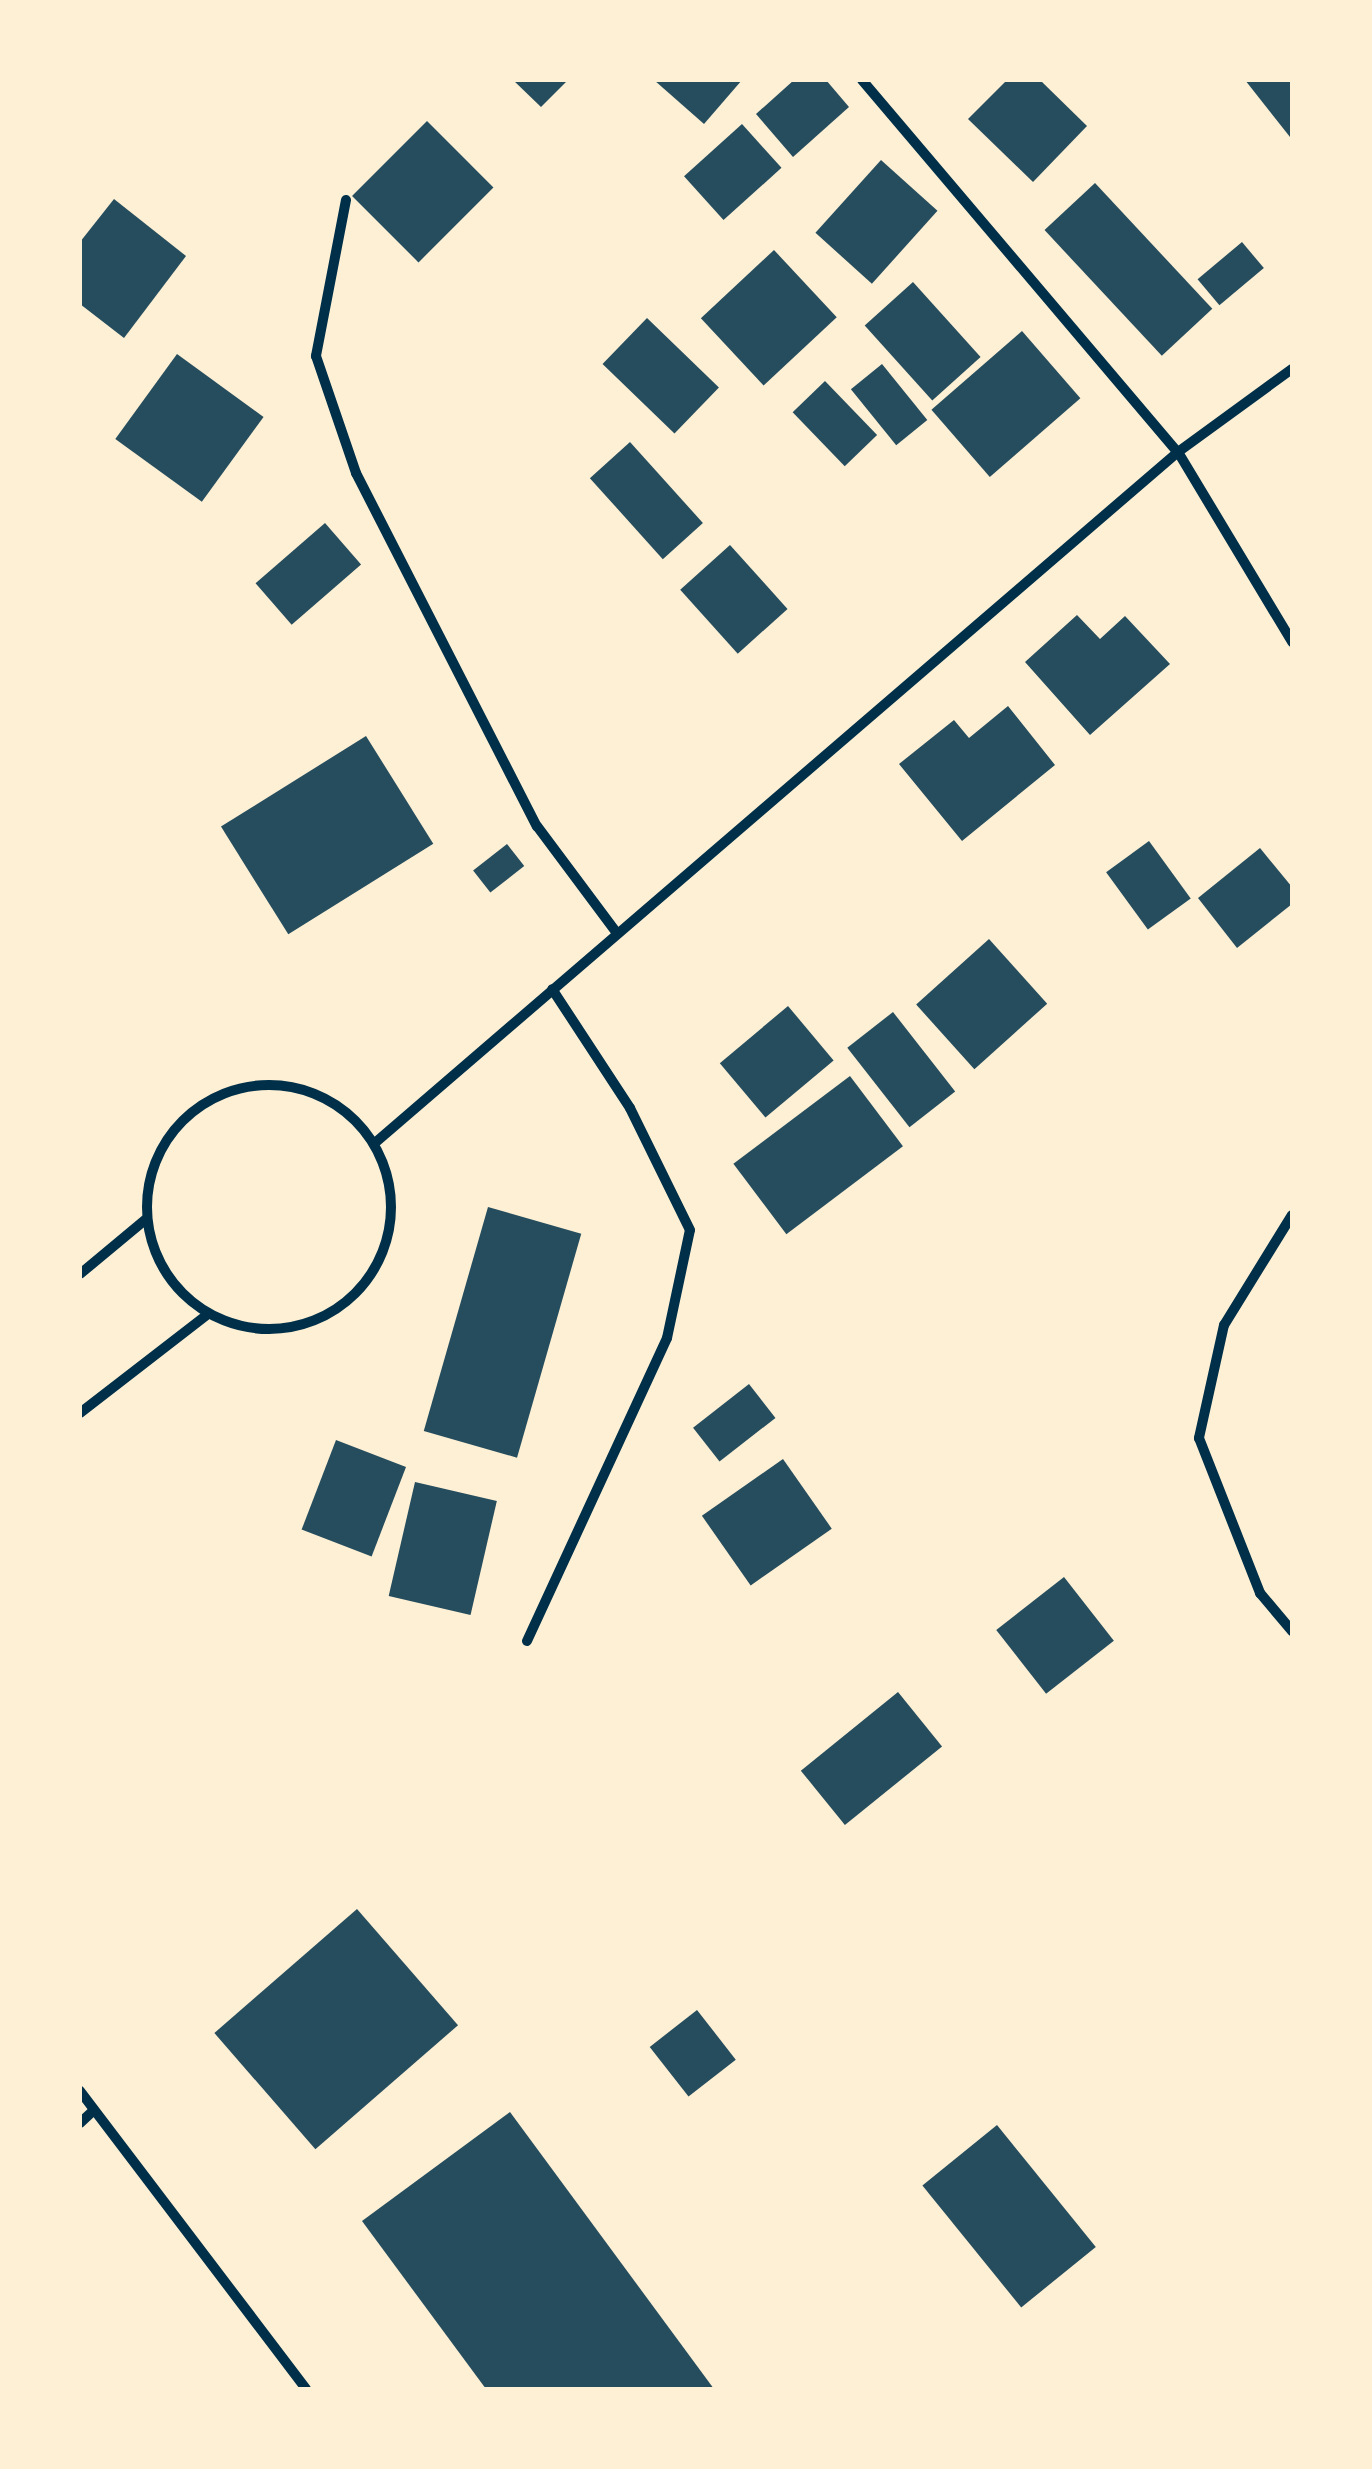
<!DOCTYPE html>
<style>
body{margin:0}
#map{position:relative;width:1372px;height:2469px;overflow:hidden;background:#fdf0d5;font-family:Lato,sans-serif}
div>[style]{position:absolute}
.building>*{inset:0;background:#264d5e;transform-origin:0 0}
.minor>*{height:10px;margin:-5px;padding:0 5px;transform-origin:5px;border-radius:5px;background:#003049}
.minor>.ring{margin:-5px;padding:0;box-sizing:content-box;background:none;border:10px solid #003049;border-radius:50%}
span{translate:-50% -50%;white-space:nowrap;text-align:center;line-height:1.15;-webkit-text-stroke:10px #fdf0d5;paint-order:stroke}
.frame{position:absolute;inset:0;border:82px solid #fdf0d5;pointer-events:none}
</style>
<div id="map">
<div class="building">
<div style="clip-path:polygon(513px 80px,568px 80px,541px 107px)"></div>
<div style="clip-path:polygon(654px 80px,742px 80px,704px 124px)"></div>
<div style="clip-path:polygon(794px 80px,826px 80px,849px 107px,793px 157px,756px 114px)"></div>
<div style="clip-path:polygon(1007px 80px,1040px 80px,1087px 126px,1033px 182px,968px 119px)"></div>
<div style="clip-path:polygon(1245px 80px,1292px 80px,1292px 136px,1290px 137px)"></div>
<div style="left:427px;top:121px;width:94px;height:106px;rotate:45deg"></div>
<div style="left:742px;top:124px;width:59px;height:78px;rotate:48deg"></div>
<div style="left:881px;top:160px;width:76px;height:98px;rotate:42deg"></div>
<div style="left:1095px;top:183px;width:172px;height:69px;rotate:47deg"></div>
<div style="clip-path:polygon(114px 199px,186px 256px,124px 338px,80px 304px,80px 242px)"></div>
<div style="left:1242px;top:242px;width:34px;height:58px;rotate:50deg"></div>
<div style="left:774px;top:250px;width:92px;height:100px;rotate:47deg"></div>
<div style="left:913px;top:282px;width:101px;height:65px;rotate:48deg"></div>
<div style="left:647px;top:318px;width:100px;height:64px;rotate:44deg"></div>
<div style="left:1022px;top:331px;width:89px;height:120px;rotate:49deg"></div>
<div style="left:177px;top:354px;width:107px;height:105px;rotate:36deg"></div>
<div style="left:882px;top:364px;width:72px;height:40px;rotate:51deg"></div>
<div style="left:825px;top:381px;width:75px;height:45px;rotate:46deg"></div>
<div style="left:630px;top:442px;width:109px;height:54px;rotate:48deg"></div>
<div style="left:325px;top:523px;width:55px;height:92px;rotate:49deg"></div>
<div style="left:730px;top:545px;width:86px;height:67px;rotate:48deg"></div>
<div style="clip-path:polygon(1077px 615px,1100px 639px,1125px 616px,1170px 664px,1090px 735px,1025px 662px)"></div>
<div style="clip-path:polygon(1008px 706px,1055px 765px,962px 841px,899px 764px,954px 720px,969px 738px)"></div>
<div style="left:366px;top:736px;width:127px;height:171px;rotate:58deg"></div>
<div style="left:1149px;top:841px;width:71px;height:53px;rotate:54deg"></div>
<div style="left:507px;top:844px;width:28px;height:43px;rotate:52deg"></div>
<div style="clip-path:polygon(1260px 848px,1292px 887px,1292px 904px,1237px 948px,1198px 898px)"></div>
<div style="left:989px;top:939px;width:87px;height:98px;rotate:48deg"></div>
<div style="left:788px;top:1006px;width:71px;height:89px;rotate:50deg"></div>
<div style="left:893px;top:1012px;width:101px;height:58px;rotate:52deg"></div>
<div style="left:850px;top:1076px;width:88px;height:146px;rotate:53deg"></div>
<div style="left:488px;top:1207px;width:97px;height:233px;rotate:16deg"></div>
<div style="left:749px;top:1384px;width:43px;height:71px;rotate:52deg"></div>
<div style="left:336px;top:1440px;width:75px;height:96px;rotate:21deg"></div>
<div style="left:783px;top:1459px;width:85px;height:99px;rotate:55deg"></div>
<div style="left:415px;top:1482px;width:84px;height:117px;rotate:13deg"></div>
<div style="left:1064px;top:1577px;width:81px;height:86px;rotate:52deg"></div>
<div style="left:898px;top:1692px;width:70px;height:125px;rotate:51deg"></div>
<div style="left:357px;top:1909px;width:154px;height:189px;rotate:49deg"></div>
<div style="left:697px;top:2010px;width:63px;height:60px;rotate:52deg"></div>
<div style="clip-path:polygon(510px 2112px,714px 2389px,486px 2389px,362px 2221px)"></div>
<div style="left:997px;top:2125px;width:157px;height:96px;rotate:51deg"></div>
</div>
<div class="minor">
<div style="left:862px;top:80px;width:488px;rotate:49.7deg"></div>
<div style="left:1178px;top:452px;width:222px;rotate:59deg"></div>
<div style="left:346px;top:200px;width:159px;rotate:100.9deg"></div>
<div style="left:316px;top:356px;width:124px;rotate:71.1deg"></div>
<div style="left:356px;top:473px;width:397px;rotate:62.9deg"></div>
<div style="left:537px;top:826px;width:132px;rotate:53.3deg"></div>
<div class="ring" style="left:147px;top:1085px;width:234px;height:234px"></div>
<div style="left:376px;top:1142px;width:1058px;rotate:-40.71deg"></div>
<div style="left:1178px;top:452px;width:141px;rotate:-36.1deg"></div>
<div style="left:1292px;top:1215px;width:129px;rotate:121.7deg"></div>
<div style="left:1224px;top:1325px;width:116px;rotate:102.5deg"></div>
<div style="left:1199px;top:1438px;width:167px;rotate:68.5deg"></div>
<div style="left:1260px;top:1593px;width:50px;rotate:49.9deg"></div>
<div style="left:80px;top:1274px;width:85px;rotate:-39.7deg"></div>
<div style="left:80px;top:1413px;width:160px;rotate:-37.7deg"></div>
<div style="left:527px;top:1641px;width:334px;rotate:-65.2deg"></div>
<div style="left:667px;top:1338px;width:110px;rotate:-78deg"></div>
<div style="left:690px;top:1230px;width:136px;rotate:-116.2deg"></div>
<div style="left:630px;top:1108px;width:142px;rotate:-123.2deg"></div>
<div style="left:80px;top:2091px;width:374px;rotate:52.8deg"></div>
<div style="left:80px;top:2123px;width:19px;rotate:-43deg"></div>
</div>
<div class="frame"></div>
</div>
